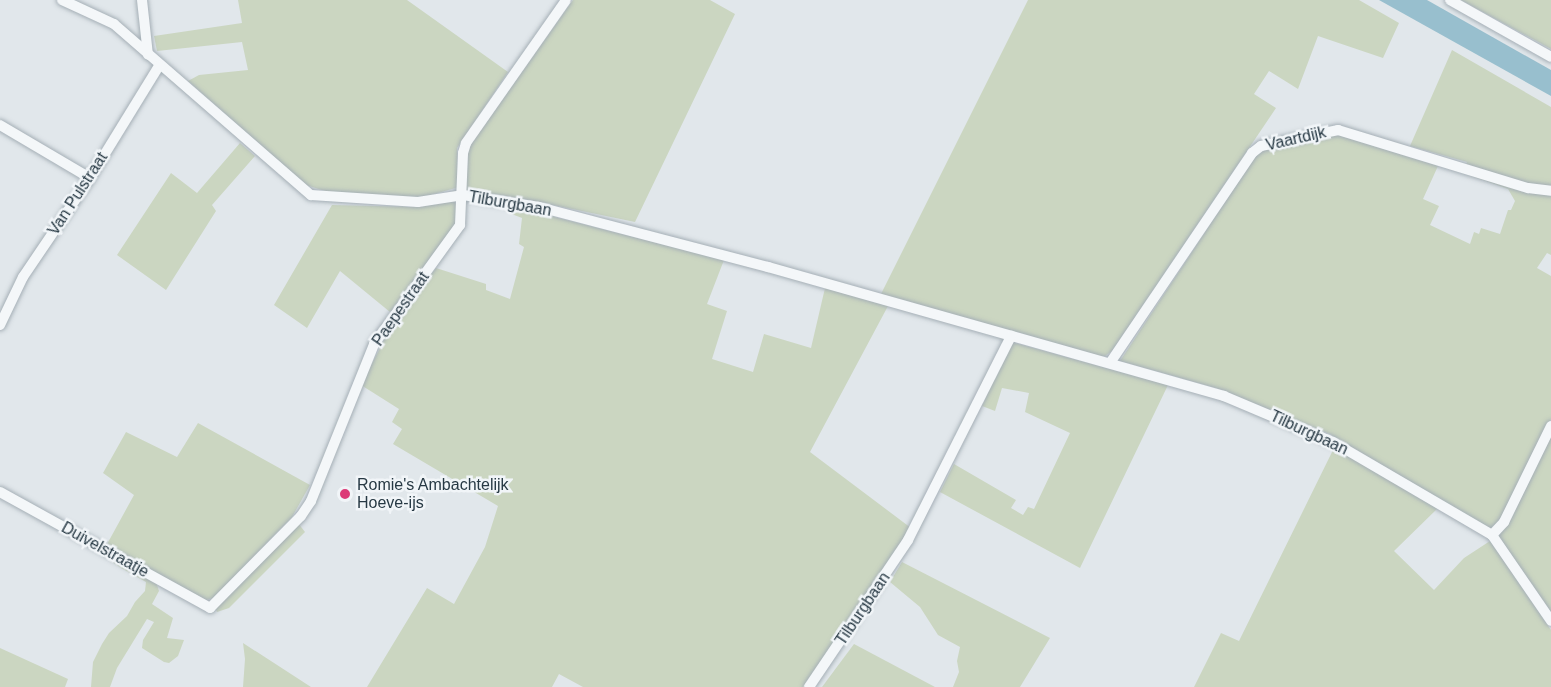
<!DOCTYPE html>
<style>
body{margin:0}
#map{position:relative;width:1551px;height:687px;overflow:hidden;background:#e1e7eb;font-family:Helvetica,sans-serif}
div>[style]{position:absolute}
.green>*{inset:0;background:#cbd6c1}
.water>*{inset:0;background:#98bfce}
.roads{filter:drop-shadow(0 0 2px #a5afb6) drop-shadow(0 0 2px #a5afb6)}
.street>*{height:10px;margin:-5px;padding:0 5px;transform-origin:5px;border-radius:5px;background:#f4f7f9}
.dots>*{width:16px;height:16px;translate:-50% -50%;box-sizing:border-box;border:3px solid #f1f5f8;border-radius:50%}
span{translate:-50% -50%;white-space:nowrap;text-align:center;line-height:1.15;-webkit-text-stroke:5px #f1f5f8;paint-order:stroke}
.street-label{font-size:16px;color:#273944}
.poi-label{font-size:16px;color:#273944}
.left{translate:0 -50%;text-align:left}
</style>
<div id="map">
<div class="green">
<div style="clip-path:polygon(238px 0,407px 0,508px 72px,457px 148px,459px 187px,420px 198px,331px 193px,306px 185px,188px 81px,199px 75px,248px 70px,242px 42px,157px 51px,154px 36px,242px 23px)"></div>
<div style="clip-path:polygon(573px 0,710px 0,735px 14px,635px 222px,524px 199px,466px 190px,468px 148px)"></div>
<div style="clip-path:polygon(1028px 0,1359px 0,1399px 23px,1383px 58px,1318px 36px,1298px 89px,1269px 71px,1254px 94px,1276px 108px,1112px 351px,1105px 356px,1098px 356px,880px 296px)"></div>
<div style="clip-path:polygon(1461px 0,1551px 0,1551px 49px)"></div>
<div style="clip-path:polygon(1452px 50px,1551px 107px,1551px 255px,1547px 253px,1537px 268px,1551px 276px,1551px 419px,1500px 521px,1489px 529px,1330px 434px,1216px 388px,1120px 361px,1256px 155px,1262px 151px,1335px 134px,1438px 166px,1423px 199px,1439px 206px,1430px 225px,1470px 244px,1474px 232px,1479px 234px,1481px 228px,1500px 234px,1508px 210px,1511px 210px,1515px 201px,1508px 189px,1463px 173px,1467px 162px,1410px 146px)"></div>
<div style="clip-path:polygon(240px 143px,255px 156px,212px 205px,216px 211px,166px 290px,117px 255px,171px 173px,197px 193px)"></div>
<div style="clip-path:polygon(453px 200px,457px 205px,458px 213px,454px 226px,390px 312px,340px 271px,307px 328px,274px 305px,332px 205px,420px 207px)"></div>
<div style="clip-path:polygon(511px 206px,724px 260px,707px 304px,727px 311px,712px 359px,753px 372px,764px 334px,811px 348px,825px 288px,888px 306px,810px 452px,911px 528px,804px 687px,583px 687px,559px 674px,552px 687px,367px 687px,427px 588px,454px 604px,485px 547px,498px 506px,393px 444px,402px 429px,392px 422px,399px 409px,361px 385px,394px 321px,436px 268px,486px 284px,486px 290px,510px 299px,524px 247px,519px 244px,522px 218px,509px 213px)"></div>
<div style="clip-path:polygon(1011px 342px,1168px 385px,1080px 568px,940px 492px,954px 464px,1016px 500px,1011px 508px,1023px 515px,1028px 507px,1034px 509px,1070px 433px,1025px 412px,1029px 393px,1002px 388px,995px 411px,982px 406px)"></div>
<div style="clip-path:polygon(198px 423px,310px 485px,292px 517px,213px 598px,206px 600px,106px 546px,134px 495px,103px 473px,126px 432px,177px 457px)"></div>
<div style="clip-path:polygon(1551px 433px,1551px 612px,1497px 534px)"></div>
<div style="clip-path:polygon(1334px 448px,1438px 508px,1394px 551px,1434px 590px,1464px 558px,1490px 541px,1551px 630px,1551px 687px,1194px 687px,1221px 633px,1239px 641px)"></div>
<div style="clip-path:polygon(298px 523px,305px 532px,229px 608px,217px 612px,215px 607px)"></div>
<div style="clip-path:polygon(103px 552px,156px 582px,159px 591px,152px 604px,173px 618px,167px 638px,184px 640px,178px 656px,169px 663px,164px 662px,142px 648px,143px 640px,154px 622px,147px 619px,117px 668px,110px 687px,91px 687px,93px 662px,102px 644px,109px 633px,127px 616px,135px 602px,145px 591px,146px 582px,121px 568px,102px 555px)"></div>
<div style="clip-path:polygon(902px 562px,1050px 638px,1020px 687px,953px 687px,959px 672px,957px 661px,960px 647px,938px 635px,920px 607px,890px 582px)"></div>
<div style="clip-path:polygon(243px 643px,311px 687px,243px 687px,245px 659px)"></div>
<div style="clip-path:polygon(854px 644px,935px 687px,822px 687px)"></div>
<div style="clip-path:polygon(0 648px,68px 679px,65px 687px,0 687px)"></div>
</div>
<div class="water">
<div style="clip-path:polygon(1379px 0,1427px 0,1551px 70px,1551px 96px)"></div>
</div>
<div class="roads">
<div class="street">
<div style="left:62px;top:0;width:57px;rotate:24.8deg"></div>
<div style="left:114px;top:24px;width:261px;rotate:41deg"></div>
<div style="left:311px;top:195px;width:107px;rotate:3.7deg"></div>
<div style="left:418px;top:202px;width:46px;rotate:-8.8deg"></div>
<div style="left:463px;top:195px;width:77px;rotate:9deg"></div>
<div style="left:539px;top:207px;width:237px;rotate:14.7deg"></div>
<div style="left:768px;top:267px;width:474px;rotate:15.8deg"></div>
<div style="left:1224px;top:396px;width:118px;rotate:22.9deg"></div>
<div style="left:1333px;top:442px;width:184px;rotate:30.3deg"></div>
<div style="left:1492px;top:535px;width:104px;rotate:55.5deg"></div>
<div style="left:142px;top:0;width:55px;rotate:83.8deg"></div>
<div style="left:1450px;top:0;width:116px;rotate:29.4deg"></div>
<div style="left:0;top:125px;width:104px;rotate:30.5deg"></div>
<div style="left:0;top:325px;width:53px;rotate:-64.4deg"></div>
<div style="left:23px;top:277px;width:120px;rotate:-55.9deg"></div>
<div style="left:90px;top:178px;width:132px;rotate:-58.4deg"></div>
<div style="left:1110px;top:363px;width:254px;rotate:-55.9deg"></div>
<div style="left:1252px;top:153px;width:11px;rotate:-38deg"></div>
<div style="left:1261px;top:146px;width:79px;rotate:-11.7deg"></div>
<div style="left:1338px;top:130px;width:199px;rotate:17deg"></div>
<div style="left:1528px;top:188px;width:23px;rotate:7deg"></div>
<div style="left:0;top:492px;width:240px;rotate:28.9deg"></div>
<div style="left:210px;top:608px;width:129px;rotate:-45.3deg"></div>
<div style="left:301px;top:516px;width:18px;rotate:-56deg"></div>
<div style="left:311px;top:501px;width:169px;rotate:-68.1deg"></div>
<div style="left:374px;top:344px;width:147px;rotate:-54.1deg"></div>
<div style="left:460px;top:225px;width:72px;rotate:-87.6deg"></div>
<div style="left:463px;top:153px;width:10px;rotate:-73deg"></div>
<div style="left:466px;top:143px;width:174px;rotate:-55deg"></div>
<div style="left:1492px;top:535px;width:18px;rotate:-47deg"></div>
<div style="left:1504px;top:522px;width:107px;rotate:-63.9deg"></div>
<div style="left:809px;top:687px;width:177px;rotate:-56deg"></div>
<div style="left:908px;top:540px;width:229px;rotate:-63.2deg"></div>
</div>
</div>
<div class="dots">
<div style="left:345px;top:494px;background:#dc3a77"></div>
</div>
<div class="street-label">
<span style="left:1296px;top:139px;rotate:-13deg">Vaartdijk</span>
<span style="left:78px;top:194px;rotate:-57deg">Van Pulstraat</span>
<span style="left:510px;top:204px;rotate:10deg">Tilburgbaan</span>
<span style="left:401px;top:309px;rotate:-55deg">Paepestraat</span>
<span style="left:1309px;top:433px;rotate:25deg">Tilburgbaan</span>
<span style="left:105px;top:550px;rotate:29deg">Duivelstraatje</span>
<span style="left:863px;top:609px;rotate:-56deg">Tilburgbaan</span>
</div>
<div class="poi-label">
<span class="left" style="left:357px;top:494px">Romie's Ambachtelijk<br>Hoeve-ijs</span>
</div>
</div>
